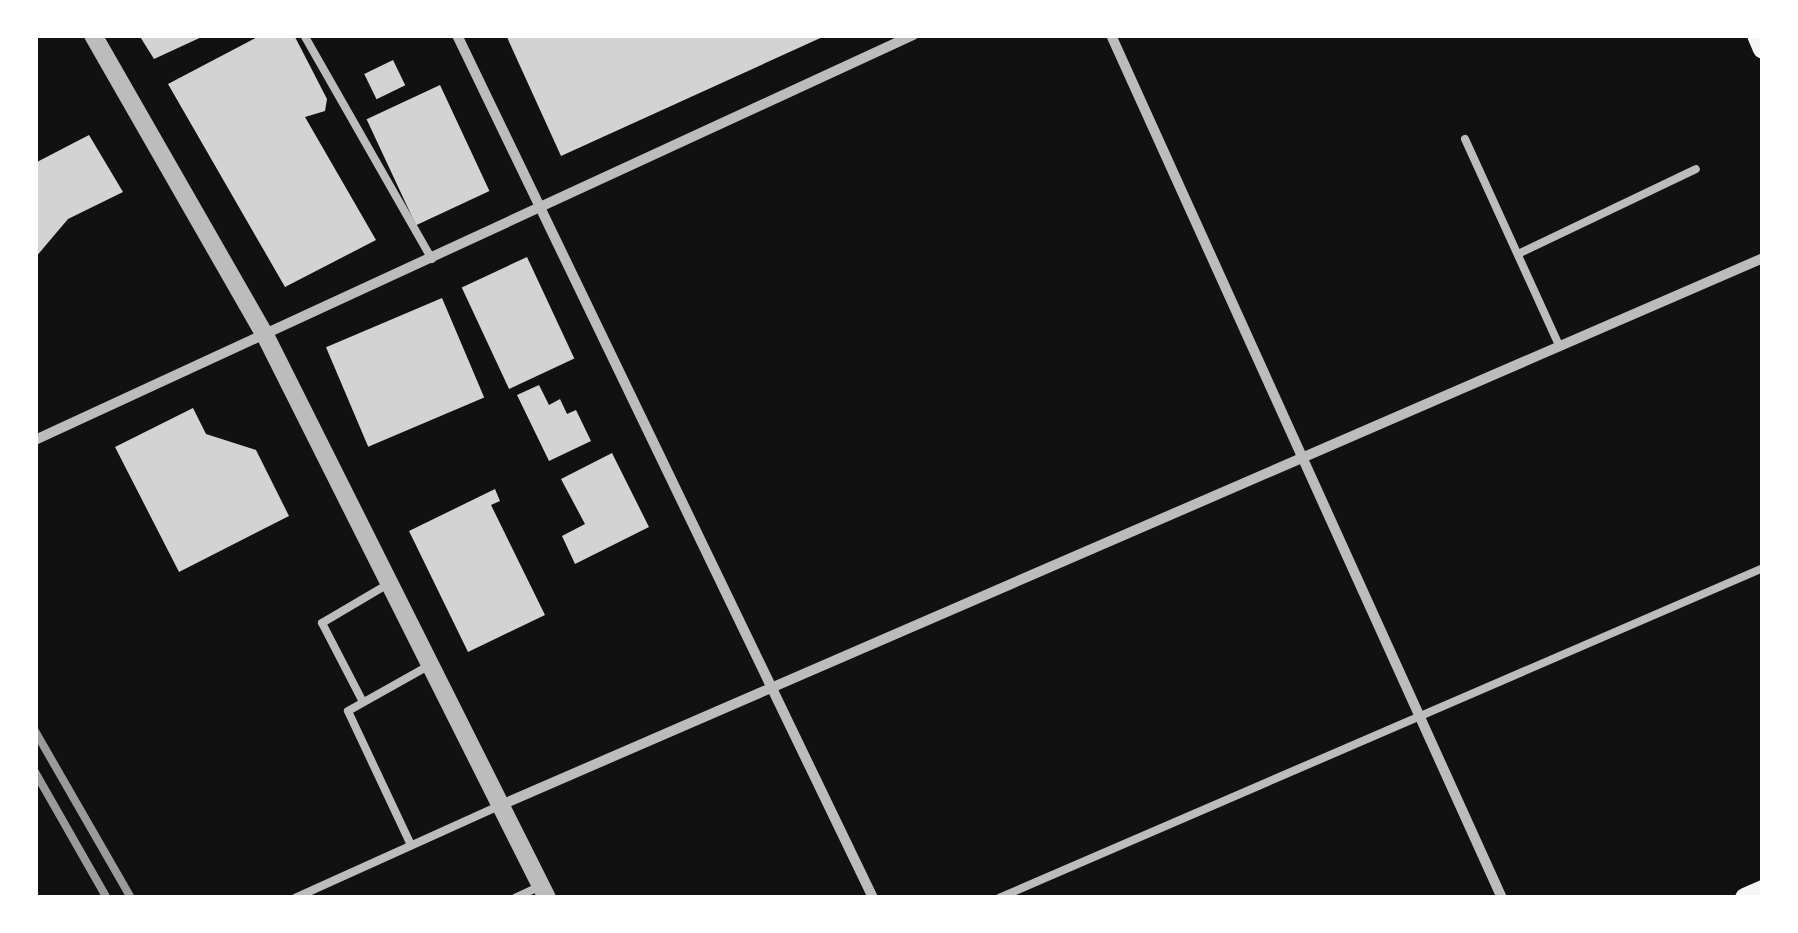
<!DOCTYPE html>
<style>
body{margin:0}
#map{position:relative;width:1798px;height:933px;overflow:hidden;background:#111;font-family:"DM Sans",sans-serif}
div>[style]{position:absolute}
.building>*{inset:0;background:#d3d3d3;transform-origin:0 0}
.service>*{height:8px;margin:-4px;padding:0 4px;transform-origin:4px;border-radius:4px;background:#bcbcbc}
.minor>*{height:10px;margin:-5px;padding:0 5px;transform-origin:5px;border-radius:5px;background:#bcbcbc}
.tertiary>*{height:18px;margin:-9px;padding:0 9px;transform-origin:9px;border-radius:9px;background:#bcbcbc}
.secondary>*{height:20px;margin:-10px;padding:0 10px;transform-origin:10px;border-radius:10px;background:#f5f5f5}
.rail>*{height:8px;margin:-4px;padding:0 4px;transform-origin:4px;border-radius:4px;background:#9a9a9a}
span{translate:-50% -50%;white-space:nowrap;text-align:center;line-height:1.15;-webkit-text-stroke:8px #fff;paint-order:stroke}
.frame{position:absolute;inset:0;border:38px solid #fff;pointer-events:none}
</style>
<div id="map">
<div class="building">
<div style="clip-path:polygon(139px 35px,206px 35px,154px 59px)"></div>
<div style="clip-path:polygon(261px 35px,294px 35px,327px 99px,325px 111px,305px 117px,376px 240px,285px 287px,168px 84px)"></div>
<div style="clip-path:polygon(506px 35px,827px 35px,561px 156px)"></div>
<div style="left:393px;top:60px;width:28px;height:32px;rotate:64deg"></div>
<div style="left:440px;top:85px;width:117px;height:81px;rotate:65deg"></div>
<div style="clip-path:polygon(89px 135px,123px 192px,68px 219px,35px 258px,35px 163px)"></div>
<div style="left:527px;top:257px;width:112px;height:72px;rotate:65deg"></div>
<div style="left:442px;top:298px;width:108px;height:126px;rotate:67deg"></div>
<div style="clip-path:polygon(539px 385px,549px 405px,560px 399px,567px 414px,576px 410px,591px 441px,549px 461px,517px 395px)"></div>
<div style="clip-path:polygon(193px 408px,206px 434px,256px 450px,289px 516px,179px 572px,115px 447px)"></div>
<div style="clip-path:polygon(612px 453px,649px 527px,575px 564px,562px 536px,585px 524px,561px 479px)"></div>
<div style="clip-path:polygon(495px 489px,500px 501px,491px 505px,545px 615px,468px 652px,409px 531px)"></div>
</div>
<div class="service">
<div style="left:304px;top:35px;width:258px;rotate:60.3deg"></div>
<div style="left:1465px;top:139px;width:226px;rotate:65.5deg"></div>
<div style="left:1518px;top:254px;width:197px;rotate:-25.5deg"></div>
<div style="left:363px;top:702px;width:89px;rotate:-117.4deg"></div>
<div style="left:322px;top:623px;width:79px;rotate:-30.5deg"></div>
<div style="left:411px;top:845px;width:148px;rotate:-115.2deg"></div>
<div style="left:348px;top:711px;width:94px;rotate:-29.3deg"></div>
<div style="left:295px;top:898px;width:226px;rotate:-24.3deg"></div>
<div style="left:515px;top:898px;width:29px;rotate:-25deg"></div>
<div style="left:999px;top:898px;width:832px;rotate:-23.36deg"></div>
</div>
<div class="minor">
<div style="left:457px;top:35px;width:958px;rotate:64.26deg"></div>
<div style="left:1111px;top:35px;width:947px;rotate:65.63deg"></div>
<div style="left:35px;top:440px;width:967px;rotate:-24.76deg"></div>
<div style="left:501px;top:805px;width:1375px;rotate:-23.43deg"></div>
</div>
<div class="tertiary">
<div style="left:93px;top:35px;width:346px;rotate:60.2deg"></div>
<div style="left:265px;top:335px;width:630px;rotate:63.39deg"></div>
</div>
<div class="secondary">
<div style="left:1757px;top:35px;width:15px;rotate:67deg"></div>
<div style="left:1745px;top:898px;width:20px;rotate:-24deg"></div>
</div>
<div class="rail">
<div style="left:35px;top:731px;width:193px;rotate:60.1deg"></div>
<div style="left:35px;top:772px;width:145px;rotate:60.3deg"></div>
</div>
<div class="frame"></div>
</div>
